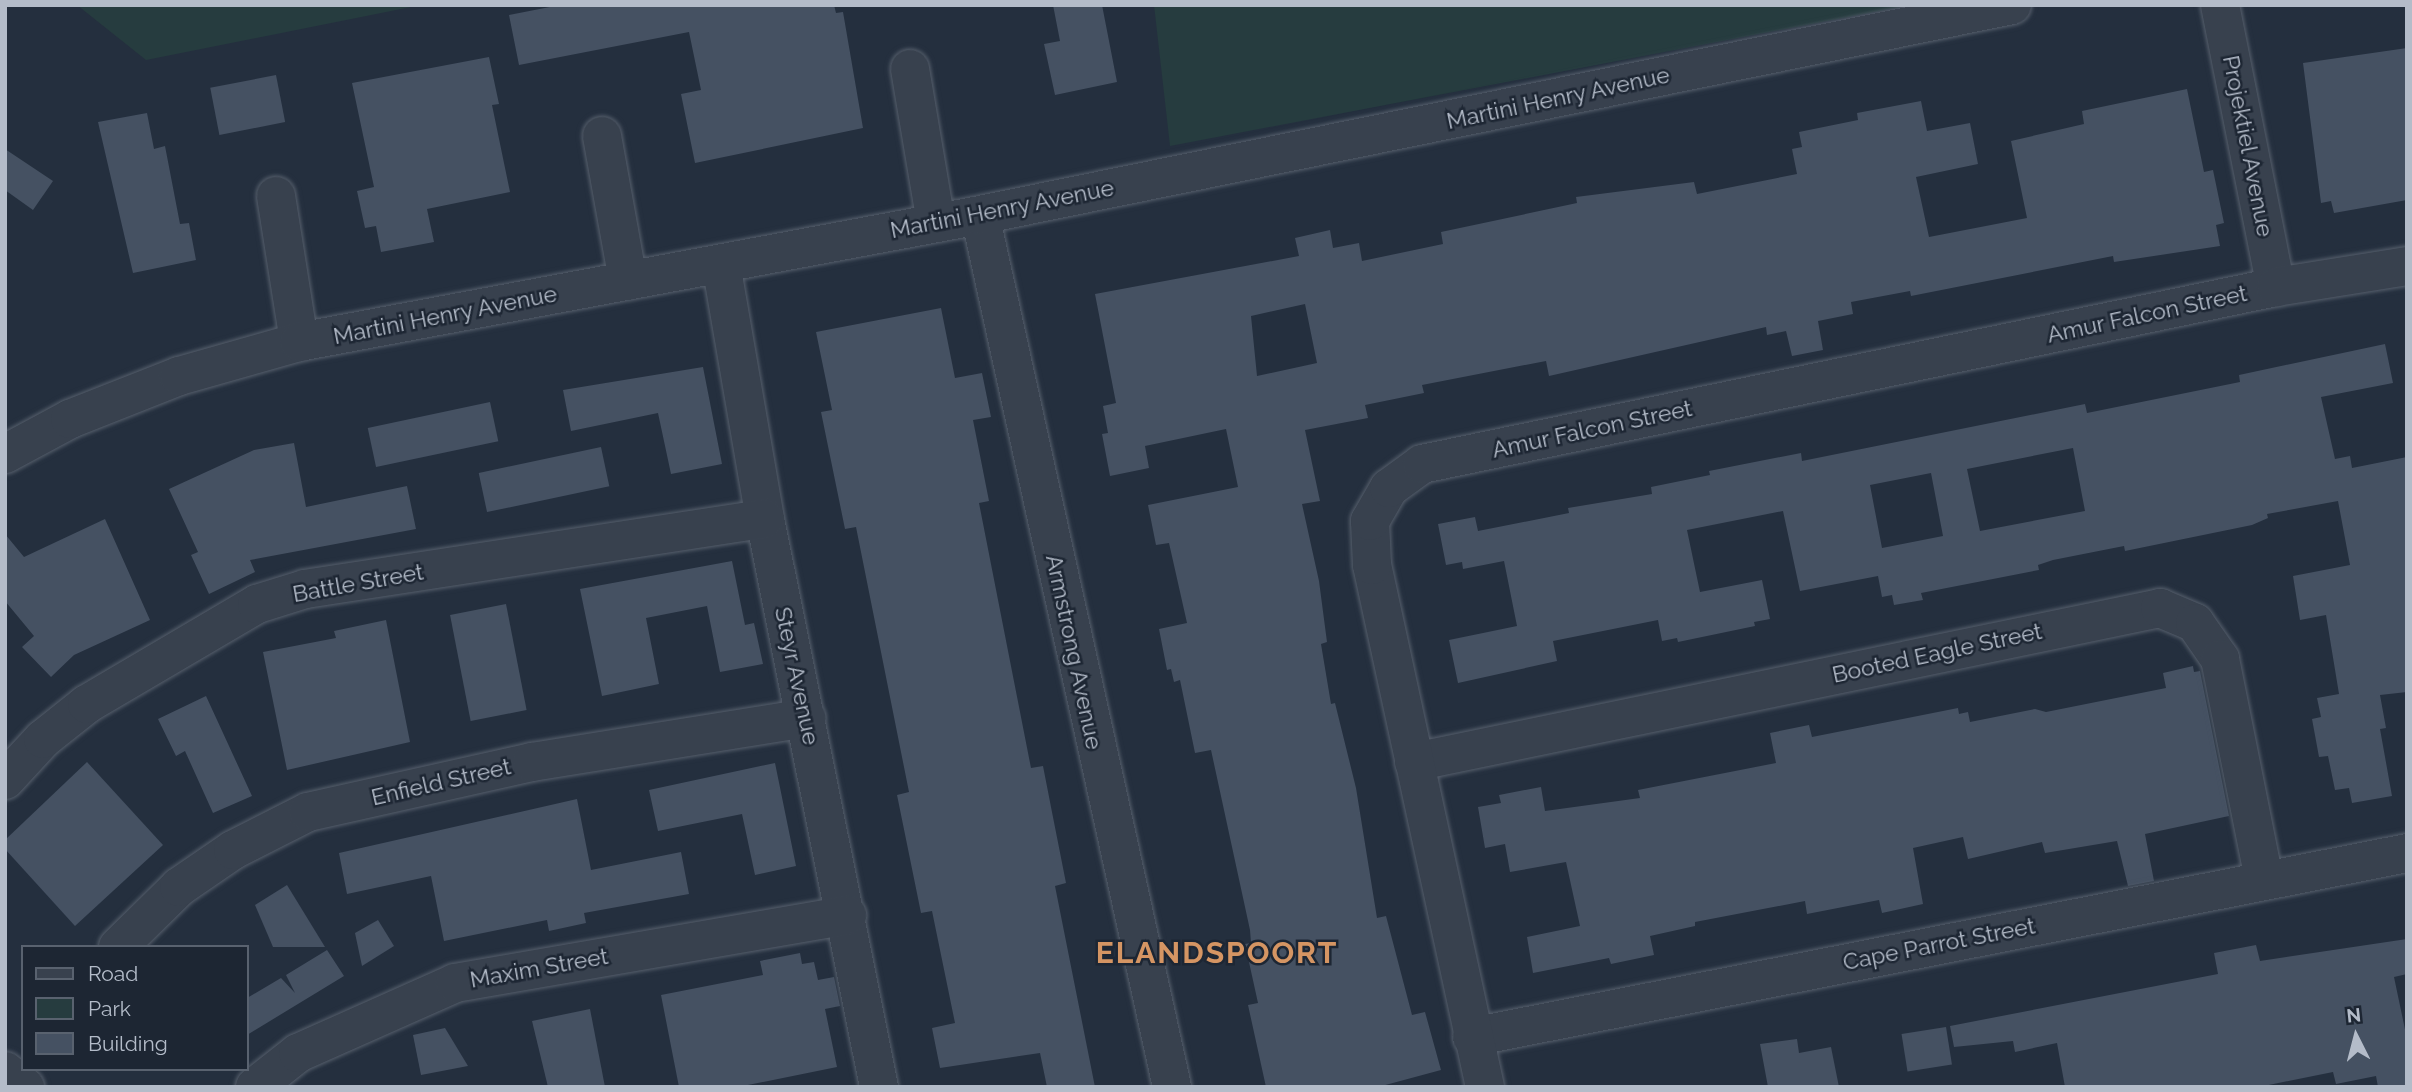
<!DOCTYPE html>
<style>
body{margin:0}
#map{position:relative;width:2412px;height:1092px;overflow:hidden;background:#242f3e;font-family:Raleway,sans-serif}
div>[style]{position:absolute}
.green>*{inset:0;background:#263c3f}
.building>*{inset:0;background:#455162;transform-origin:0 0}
.roads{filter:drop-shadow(0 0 2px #565f6c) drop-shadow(0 0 2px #565f6c)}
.street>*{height:38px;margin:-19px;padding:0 19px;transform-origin:19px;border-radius:19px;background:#38414e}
span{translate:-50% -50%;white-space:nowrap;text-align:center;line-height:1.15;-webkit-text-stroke:5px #1d2633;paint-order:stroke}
.street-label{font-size:23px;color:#b4bcc9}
.district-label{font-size:30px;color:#d59563;font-weight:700;letter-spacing:2px}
.frame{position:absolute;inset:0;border:7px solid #b4bcc9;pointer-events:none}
.legend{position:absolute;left:21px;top:945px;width:228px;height:126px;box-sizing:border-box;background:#1d2633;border:2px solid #59626f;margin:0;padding:9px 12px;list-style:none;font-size:21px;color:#b4bcc9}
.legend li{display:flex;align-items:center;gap:14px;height:35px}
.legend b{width:35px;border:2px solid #59626f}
.north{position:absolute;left:2321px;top:1001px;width:70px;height:70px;-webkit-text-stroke:5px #1d2633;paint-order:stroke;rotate:354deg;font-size:19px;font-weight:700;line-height:28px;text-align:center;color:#b4bcc9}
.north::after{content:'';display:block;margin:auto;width:24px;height:32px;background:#b4bcc9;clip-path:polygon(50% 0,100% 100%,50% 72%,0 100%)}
</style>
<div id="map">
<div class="green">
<div style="clip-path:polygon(77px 5px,421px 5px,146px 60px)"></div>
<div style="clip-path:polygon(1154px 5px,1912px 5px,1170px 146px)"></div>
</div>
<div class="building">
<div style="clip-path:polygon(560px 5px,834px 5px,836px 13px,843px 12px,863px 128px,695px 163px,681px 94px,701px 90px,689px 32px,519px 65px,509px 15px)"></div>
<div style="clip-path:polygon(1053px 5px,1102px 5px,1117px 82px,1055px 95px,1044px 44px,1060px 41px)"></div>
<div style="clip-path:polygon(2407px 48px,2407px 200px,2334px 213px,2331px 201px,2321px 203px,2303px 63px)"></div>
<div style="clip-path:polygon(489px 57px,499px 104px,492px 105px,510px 192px,427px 209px,434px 242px,381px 252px,376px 226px,365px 228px,357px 191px,374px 187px,352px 83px)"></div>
<div style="left:276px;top:75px;width:48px;height:67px;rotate:79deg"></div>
<div style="clip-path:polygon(evenodd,2187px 89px,2204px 172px,2213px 170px,2224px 223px,2216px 225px,2220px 246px,2114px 262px,2113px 256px,1911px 296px,1910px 291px,1851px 302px,1853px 314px,1818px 321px,1823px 350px,1792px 356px,1786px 331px,1767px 335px,1766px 327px,1549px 376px,1546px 361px,1422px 385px,1424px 393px,1365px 405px,1368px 418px,1305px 430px,1320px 501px,1302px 504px,1319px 581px,1327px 642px,1321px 644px,1331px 704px,1335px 703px,1356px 788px,1377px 918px,1386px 916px,1412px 1015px,1425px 1012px,1441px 1070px,1378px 1087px,1266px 1087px,1248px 1005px,1258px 1003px,1245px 944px,1251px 943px,1250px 930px,1211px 750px,1195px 753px,1180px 680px,1174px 682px,1171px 669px,1167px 670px,1159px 629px,1187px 623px,1169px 543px,1156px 545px,1148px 505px,1238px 487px,1226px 429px,1145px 446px,1149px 468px,1110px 476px,1102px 434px,1108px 433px,1103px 406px,1116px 403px,1095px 294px,1299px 256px,1295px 238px,1330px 230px,1333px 248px,1359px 243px,1362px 261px,1443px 244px,1441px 232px,1577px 203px,1576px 197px,1694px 182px,1697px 194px,1797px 174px,1792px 149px,1802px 147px,1799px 132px,1858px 120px,1857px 113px,1921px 101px,1927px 131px,1970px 123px,1978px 164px,1916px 177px,1929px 237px,2027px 218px,2011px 141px,2084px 124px,2082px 111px,2187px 89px,1305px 304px,1317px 363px,1257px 376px,1251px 316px,1305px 304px)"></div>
<div style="clip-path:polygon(147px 113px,154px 149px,165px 146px,180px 224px,189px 223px,196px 260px,133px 273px,98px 122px)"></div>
<div style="clip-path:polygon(5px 149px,53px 181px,33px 210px,5px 190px)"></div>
<div style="clip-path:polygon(941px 308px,955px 378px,982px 373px,991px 417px,973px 420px,989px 501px,979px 503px,1031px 768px,1043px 766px,1051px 807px,1066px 883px,1055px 886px,1095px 1087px,1047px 1087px,1040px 1053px,940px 1068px,932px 1028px,955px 1023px,932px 911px,921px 913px,897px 795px,909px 792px,856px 527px,845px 529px,821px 412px,832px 410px,816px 332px)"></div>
<div style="clip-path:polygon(evenodd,2385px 344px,2393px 383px,2321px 397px,2335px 459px,2350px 456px,2352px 468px,2407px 457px,2407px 692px,2380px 695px,2386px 728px,2380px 729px,2392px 796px,2352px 803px,2349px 788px,2335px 790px,2328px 756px,2319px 757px,2312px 719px,2321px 717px,2317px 698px,2339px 694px,2326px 615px,2300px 620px,2293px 576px,2350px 565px,2338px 501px,2267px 514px,2268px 518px,2252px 525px,2125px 551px,2124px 546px,2053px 560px,2038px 565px,2039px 570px,1921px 593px,1923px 600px,1894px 605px,1892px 595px,1882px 597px,1878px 576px,1800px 591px,1783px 511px,1687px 530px,1700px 592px,1762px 580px,1770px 619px,1754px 622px,1755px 626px,1678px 642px,1677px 638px,1662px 641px,1658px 620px,1553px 641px,1557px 661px,1458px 683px,1449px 640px,1517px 626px,1504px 561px,1463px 569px,1462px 562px,1446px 565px,1438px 524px,1475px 517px,1478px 531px,1569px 513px,1568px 508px,1652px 494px,1651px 487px,1710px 475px,1709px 471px,1801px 453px,1802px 461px,2085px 404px,2087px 413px,2240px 382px,2239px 375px,2385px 344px,2073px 448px,2085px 511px,1980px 531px,1967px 469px,2073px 448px,2385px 344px,1931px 473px,1943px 536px,1882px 548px,1870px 485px,1931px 473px)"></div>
<div style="clip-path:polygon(703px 367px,722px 464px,671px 474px,658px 413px,571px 431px,563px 390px)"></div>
<div style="left:490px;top:402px;width:40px;height:125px;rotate:78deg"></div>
<div style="clip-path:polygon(294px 443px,306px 507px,407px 486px,416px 529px,250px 560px,255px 572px,209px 594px,191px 555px,198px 552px,169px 489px,254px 450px)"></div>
<div style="left:601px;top:447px;width:40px;height:125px;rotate:78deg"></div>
<div style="clip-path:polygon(105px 519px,150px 620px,74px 655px,51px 677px,22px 647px,34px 636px,5px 601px,5px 534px,24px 557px)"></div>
<div style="clip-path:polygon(732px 561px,745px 625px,754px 623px,763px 664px,720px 672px,707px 606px,646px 618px,659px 684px,602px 696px,580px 589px)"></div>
<div style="left:506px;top:604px;width:108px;height:57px;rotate:79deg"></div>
<div style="clip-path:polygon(386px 620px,410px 742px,287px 770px,263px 652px,336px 638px,334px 631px)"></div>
<div style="clip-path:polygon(2193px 666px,2194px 672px,2200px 671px,2229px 816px,2145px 834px,2154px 881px,2128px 886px,2117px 841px,2045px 853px,2042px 842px,1968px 859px,1963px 837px,1913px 848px,1923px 904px,1882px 913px,1879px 900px,1807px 914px,1805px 901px,1695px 922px,1695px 926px,1650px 936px,1654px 955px,1611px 964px,1609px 958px,1533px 973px,1527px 937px,1580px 926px,1566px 862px,1510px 872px,1505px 844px,1485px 848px,1478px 807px,1501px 803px,1499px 795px,1541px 787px,1545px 811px,1640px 798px,1638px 790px,1776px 763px,1770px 733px,1809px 725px,1812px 737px,1958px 708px,1959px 714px,1968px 712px,1970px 722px,2035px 709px,2046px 712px,2166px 688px,2163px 673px)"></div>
<div style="clip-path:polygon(206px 696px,252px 796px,213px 813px,185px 751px,176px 756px,158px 719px)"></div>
<div style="clip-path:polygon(87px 762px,163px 845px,75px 926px,5px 849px,5px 840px)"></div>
<div style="clip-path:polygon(775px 763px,796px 866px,755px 875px,742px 814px,658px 831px,649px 790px)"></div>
<div style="clip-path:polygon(577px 799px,591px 870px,681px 852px,689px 894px,584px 913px,586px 923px,549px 931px,547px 920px,444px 941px,431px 876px,347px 894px,339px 853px)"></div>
<div style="clip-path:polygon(287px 885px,325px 947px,273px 947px,255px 905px)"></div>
<div style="clip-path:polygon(378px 920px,394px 946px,362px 966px,355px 933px)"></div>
<div style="clip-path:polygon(2407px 939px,2407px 974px,2394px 977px,2407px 1039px,2407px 1087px,2378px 1087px,2376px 1076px,2336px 1084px,2333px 1072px,2259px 1087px,2065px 1087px,2057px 1043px,2015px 1052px,2013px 1041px,1954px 1047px,1950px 1026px,2218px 974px,2214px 953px,2256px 945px,2260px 961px)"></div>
<div style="clip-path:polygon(327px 950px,344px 976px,247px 1035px,247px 998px,281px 978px,295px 993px,286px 975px)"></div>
<div style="clip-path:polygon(800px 953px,802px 964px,814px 962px,818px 980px,834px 977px,840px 1006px,825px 1009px,837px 1067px,738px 1087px,679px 1087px,661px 995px,763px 975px,760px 961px)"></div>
<div style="clip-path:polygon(590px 1009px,605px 1087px,548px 1087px,532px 1021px)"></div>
<div style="left:1946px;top:1027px;width:38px;height:45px;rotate:81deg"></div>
<div style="clip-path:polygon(445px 1028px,468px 1066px,421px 1075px,413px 1035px)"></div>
<div style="clip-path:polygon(1797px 1039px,1799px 1053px,1831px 1047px,1839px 1087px,1768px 1087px,1760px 1044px)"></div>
</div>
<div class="roads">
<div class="street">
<div style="left:2220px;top:5px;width:288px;rotate:78.8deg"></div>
<div style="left:910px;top:69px;width:155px;rotate:80.4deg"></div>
<div style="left:602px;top:136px;width:147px;rotate:79.8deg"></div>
<div style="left:276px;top:196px;width:148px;rotate:81deg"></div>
<div style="left:980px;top:215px;width:893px;rotate:77.58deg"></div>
<div style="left:721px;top:264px;width:259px;rotate:80.2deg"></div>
<div style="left:765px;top:519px;width:579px;rotate:78.65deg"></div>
<div style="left:5px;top:454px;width:74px;rotate:-28.3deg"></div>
<div style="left:70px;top:419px;width:117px;rotate:-21.5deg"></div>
<div style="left:179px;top:376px;width:125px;rotate:-15.8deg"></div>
<div style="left:299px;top:342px;width:693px;rotate:-10.56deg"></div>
<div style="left:980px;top:215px;width:1053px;rotate:-11.5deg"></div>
<div style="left:1414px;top:762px;width:762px;rotate:-11.66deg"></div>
<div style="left:2160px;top:608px;width:38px;rotate:23deg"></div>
<div style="left:2195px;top:623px;width:44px;rotate:55.2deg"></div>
<div style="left:2220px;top:659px;width:224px;rotate:78.7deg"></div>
<div style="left:5px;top:780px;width:56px;rotate:-47.2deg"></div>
<div style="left:43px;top:739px;width:56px;rotate:-38.5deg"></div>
<div style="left:87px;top:704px;width:197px;rotate:-30.5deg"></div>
<div style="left:257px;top:604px;width:50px;rotate:-17.4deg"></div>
<div style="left:305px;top:589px;width:465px;rotate:-8.7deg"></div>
<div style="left:118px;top:947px;width:86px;rotate:-44.5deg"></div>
<div style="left:179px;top:887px;width:65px;rotate:-34.4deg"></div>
<div style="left:233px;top:850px;width:84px;rotate:-26.9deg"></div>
<div style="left:308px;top:812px;width:230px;rotate:-12.6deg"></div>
<div style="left:532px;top:762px;width:278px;rotate:-9.1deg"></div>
<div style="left:1472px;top:1037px;width:953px;rotate:-11.13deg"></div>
<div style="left:5px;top:1071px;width:26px;rotate:39deg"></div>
<div style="left:255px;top:1087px;width:55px;rotate:-38.3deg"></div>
<div style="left:298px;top:1053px;width:172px;rotate:-24deg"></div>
<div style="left:455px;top:983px;width:398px;rotate:-9.8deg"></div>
<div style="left:1485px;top:1087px;width:534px;rotate:-102.21deg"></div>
<div style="left:1372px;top:565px;width:44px;rotate:-92.6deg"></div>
<div style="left:1370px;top:521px;width:38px;rotate:-60deg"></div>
<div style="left:1389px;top:488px;width:41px;rotate:-36deg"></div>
<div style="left:1422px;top:464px;width:872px;rotate:-11.71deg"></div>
<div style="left:2276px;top:287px;width:133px;rotate:-9.1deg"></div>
</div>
</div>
<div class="street-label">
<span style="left:1558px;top:98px;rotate:-12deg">Martini Henry Avenue</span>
<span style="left:2248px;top:146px;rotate:79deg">Projektiel Avenue</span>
<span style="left:1002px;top:209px;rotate:-11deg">Martini Henry Avenue</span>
<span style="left:2147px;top:314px;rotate:-12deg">Amur Falcon Street</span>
<span style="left:445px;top:315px;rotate:-11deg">Martini Henry Avenue</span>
<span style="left:1592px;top:429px;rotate:-12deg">Amur Falcon Street</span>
<span style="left:358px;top:583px;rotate:-10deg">Battle Street</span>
<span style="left:1074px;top:652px;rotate:78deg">Armstrong Avenue</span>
<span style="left:1937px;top:653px;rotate:-12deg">Booted Eagle Street</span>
<span style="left:797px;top:676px;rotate:78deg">Steyr Avenue</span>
<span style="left:441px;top:782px;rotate:-13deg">Enfield Street</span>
<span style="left:1939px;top:944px;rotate:-11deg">Cape Parrot Street</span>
<span style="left:539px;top:968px;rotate:-10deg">Maxim Street</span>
</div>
<div class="district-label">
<span style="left:1217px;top:953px">ELANDSPOORT</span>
</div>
<div class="frame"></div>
<ul class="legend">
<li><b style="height:9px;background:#38414e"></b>Road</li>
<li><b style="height:19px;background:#263c3f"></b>Park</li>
<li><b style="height:19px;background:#455162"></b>Building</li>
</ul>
<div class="north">N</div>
</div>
